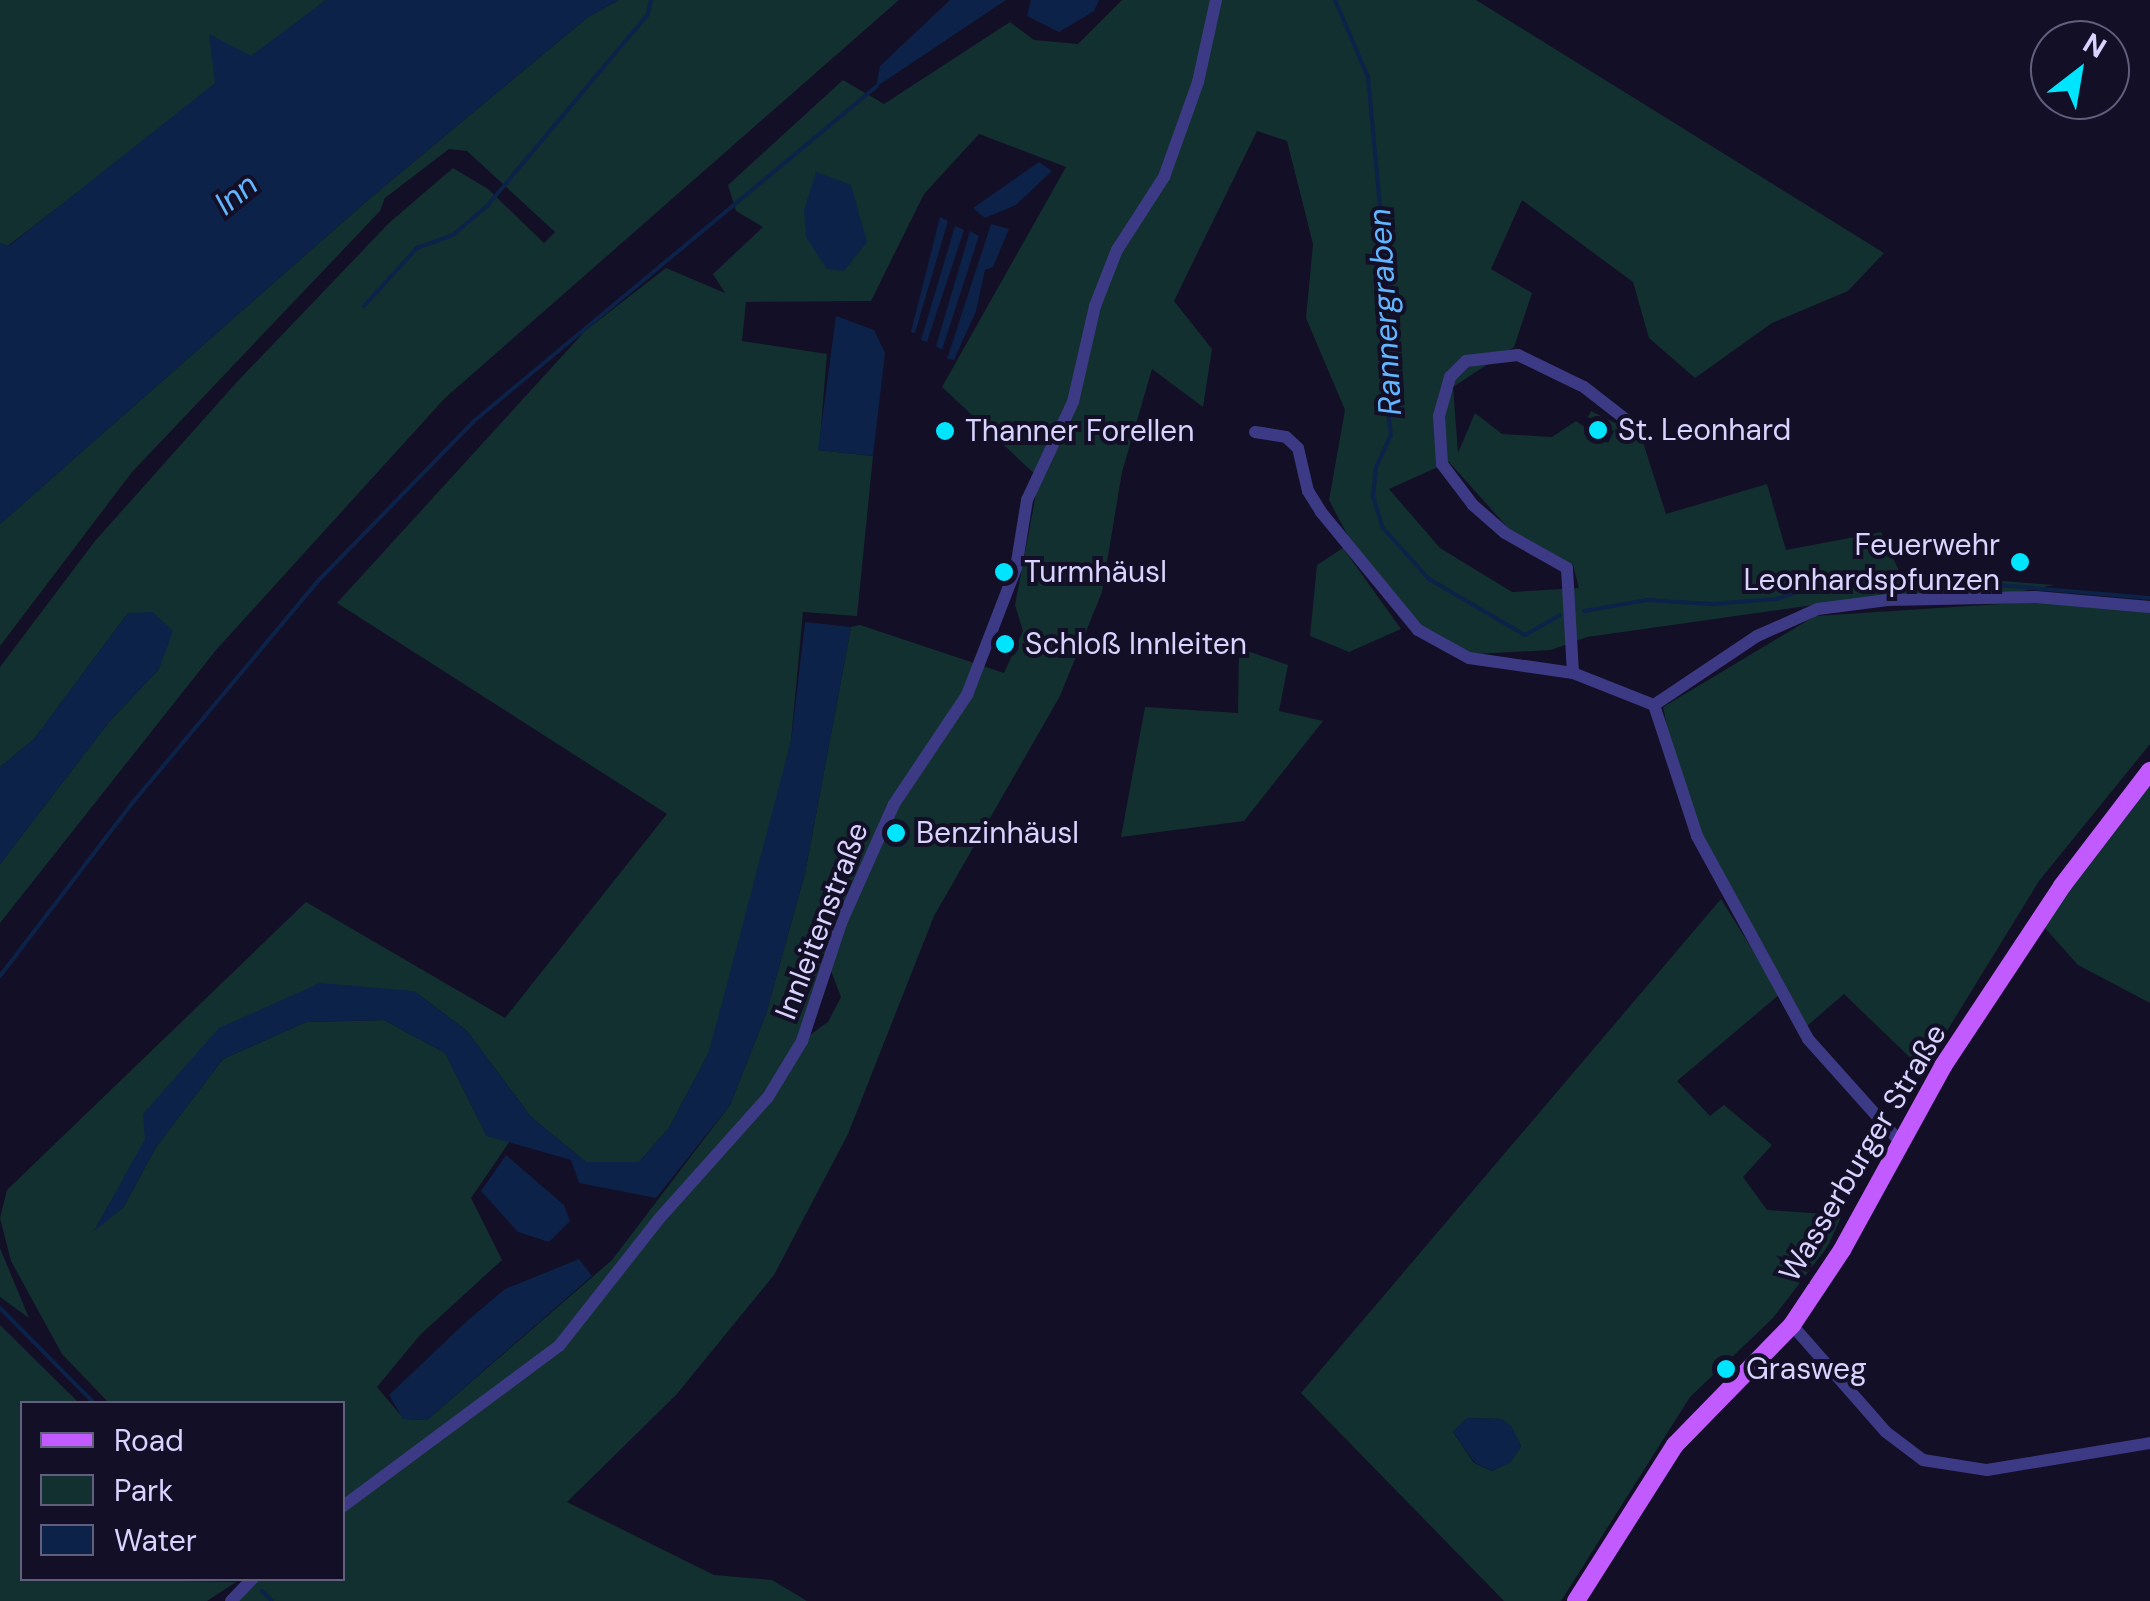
<!DOCTYPE html>
<meta charset="utf-8">
<style>
body{margin:0}
#map{position:relative;width:2150px;height:1601px;overflow:hidden;background:#130f26;font-family:"DM Sans",sans-serif}
div>[style]{position:absolute}
.green>*{inset:0;background:#12302f}
.water>*{inset:0;background:#0c2248}
.stream>*{height:4px;margin:-2px;padding:0 2px;transform-origin:2px;border-radius:2px;background:#0c2248}
.minor>*{height:12px;margin:-6px;padding:0 6px;transform-origin:6px;border-radius:6px;background:#3d3a85}
.major>*{height:18px;margin:-9px;padding:0 9px;transform-origin:9px;border-radius:9px;background:#c25bff}
.dots>*{width:28px;height:28px;translate:-50% -50%;box-sizing:border-box;border:5px solid #130f26;border-radius:50%}
span{translate:-50% -50%;white-space:nowrap;text-align:center;line-height:1.15;-webkit-text-stroke:8px #130f26;paint-order:stroke}
.poi-label{font-size:30px;color:#d9d4ff}
.left{translate:0 -50%;text-align:left}
.right{translate:-100% -50%;text-align:right}
.street-label{font-size:30px;color:#d9d4ff}
.water-label{font-size:32px;color:#62b6ff;font-style:italic}
.legend{position:absolute;left:20px;top:1401px;width:325px;height:180px;box-sizing:border-box;background:#130f26;border:2px solid #625e7d;margin:0;padding:12px 18px;list-style:none;font-size:30px;color:#d9d4ff}
.legend li{display:flex;align-items:center;gap:20px;height:50px}
.legend b{width:50px;border:2px solid #625e7d}
.north{position:absolute;left:2030px;top:20px;width:100px;height:100px;box-sizing:border-box;background:#130f26;border:2px solid #625e7d;border-radius:50%;rotate:31deg;font-size:28px;font-weight:700;line-height:40px;text-align:center;color:#d9d4ff}
.north::after{content:'';display:block;margin:auto;width:35px;height:45px;background:#00e5ff;clip-path:polygon(50% 0,100% 100%,50% 72%,0 100%)}
</style>
<div id="map">
<div class="green">
<div style="clip-path:polygon(0 0,326px 0,8px 246px,0 243px)"></div>
<div style="clip-path:polygon(619px 0,899px 0,445px 398px,216px 650px,0 923px,0 864px,109px 722px,159px 669px,128px 613px,34px 739px,0 767px,0 667px,95px 541px,236px 383px,389px 223px,453px 168px,488px 189px,544px 243px,555px 232px,467px 151px,449px 149px,385px 198px,380px 211px,132px 472px,0 646px,0 524px,369px 199px,588px 17px)"></div>
<div style="clip-path:polygon(evenodd,1122px 0,1476px 0,1884px 253px,1848px 291px,1772px 323px,1695px 378px,1649px 338px,1633px 282px,1522px 200px,1491px 269px,1532px 293px,1514px 347px,1453px 387px,1458px 453px,1475px 413px,1502px 434px,1552px 437px,1576px 421px,1608px 443px,1614px 431px,1588px 417px,1591px 411px,1641px 436px,1666px 514px,1767px 484px,1786px 550px,1881px 532px,1900px 573px,2054px 585px,1987px 598px,1892px 594px,1587px 637px,1551px 650px,1474px 654px,1423px 628px,1351px 542px,1329px 500px,1345px 410px,1306px 318px,1313px 244px,1287px 141px,1257px 131px,1174px 301px,1212px 349px,1203px 407px,1152px 369px,1122px 472px,1102px 592px,1060px 696px,934px 916px,848px 1134px,774px 1275px,676px 1395px,567px 1502px,714px 1575px,772px 1580px,807px 1601px,238px 1601px,247px 1579px,342px 1578px,342px 1404px,109px 1403px,62px 1354px,11px 1261px,0 1218px,7px 1190px,306px 902px,505px 1018px,667px 814px,337px 603px,585px 331px,666px 268px,725px 293px,713px 274px,763px 227px,736px 211px,728px 185px,843px 80px,884px 104px,1010px 22px,1034px 40px,1078px 44px,1122px 0,979px 134px,1066px 167px,942px 387px,1039px 478px,1015px 605px,1023px 631px,1004px 673px,860px 625px,851px 627px,805px 873px,766px 1014px,730px 1105px,612px 1260px,427px 1420px,404px 1419px,377px 1387px,420px 1335px,502px 1260px,471px 1198px,512px 1138px,487px 1136px,445px 1053px,384px 1020px,306px 1022px,223px 1059px,156px 1147px,123px 1208px,96px 1227px,219px 1028px,414px 991px,467px 1031px,531px 1117px,586px 1162px,639px 1162px,669px 1128px,709px 1052px,762px 861px,791px 741px,803px 612px,857px 616px,873px 456px,819px 450px,827px 354px,742px 341px,746px 302px,871px 301px,924px 194px,979px 134px,1122px 0,1449px 462px,1508px 528px,1573px 565px,1579px 588px,1512px 592px,1440px 548px,1389px 489px,1449px 462px,1122px 0,831px 971px,841px 997px,828px 1022px,810px 1035px,831px 971px)"></div>
<div style="clip-path:polygon(1343px 548px,1401px 629px,1349px 652px,1310px 636px,1317px 565px)"></div>
<div style="clip-path:polygon(2031px 602px,2150px 612px,2150px 744px,2039px 881px,1923px 1070px,1844px 994px,1807px 1026px,1703px 835px,1677px 772px,1663px 707px,1815px 616px)"></div>
<div style="clip-path:polygon(1239px 648px,1288px 665px,1279px 711px,1323px 721px,1244px 821px,1121px 837px,1145px 707px,1238px 713px)"></div>
<div style="clip-path:polygon(2150px 775px,2150px 1003px,2078px 965px,2044px 927px)"></div>
<div style="clip-path:polygon(evenodd,1721px 899px,1780px 994px,1677px 1081px,1710px 1116px,1724px 1105px,1772px 1145px,1743px 1177px,1767px 1210px,1842px 1215px,1828px 1246px,1773px 1318px,1690px 1397px,1561px 1601px,1504px 1601px,1301px 1393px,1721px 899px,1467px 1418px,1501px 1419px,1511px 1427px,1521px 1446px,1510px 1462px,1492px 1471px,1474px 1463px,1453px 1432px,1467px 1418px)"></div>
<div style="clip-path:polygon(0 1248px,29px 1318px,0 1297px)"></div>
<div style="clip-path:polygon(0 1325px,79px 1403px,22px 1404px,22px 1578px,236px 1582px,207px 1601px,0 1601px)"></div>
</div>
<div class="water">
<div style="clip-path:polygon(326px 0,619px 0,588px 17px,369px 199px,0 524px,0 243px,9px 246px,215px 83px,209px 34px,251px 56px)"></div>
<div style="clip-path:polygon(950px 0,1006px 0,876px 87px,880px 66px)"></div>
<div style="clip-path:polygon(1031px 0,1099px 0,1094px 11px,1059px 32px,1027px 16px)"></div>
<div style="clip-path:polygon(1039px 162px,1052px 171px,1016px 205px,985px 218px,973px 208px)"></div>
<div style="clip-path:polygon(816px 172px,851px 185px,867px 242px,844px 271px,827px 269px,806px 237px,804px 210px)"></div>
<div style="clip-path:polygon(940px 217px,948px 221px,915px 333px,911px 332px)"></div>
<div style="clip-path:polygon(991px 224px,1009px 229px,993px 267px,985px 270px,976px 311px,954px 360px,947px 359px)"></div>
<div style="clip-path:polygon(955px 226px,964px 230px,927px 342px,921px 340px)"></div>
<div style="clip-path:polygon(970px 231px,979px 236px,942px 350px,936px 346px)"></div>
<div style="clip-path:polygon(836px 316px,874px 330px,885px 353px,873px 456px,818px 450px)"></div>
<div style="clip-path:polygon(153px 612px,173px 631px,159px 669px,109px 722px,0 864px,0 767px,34px 739px,128px 613px)"></div>
<div style="clip-path:polygon(805px 622px,851px 627px,805px 873px,766px 1014px,730px 1105px,656px 1198px,579px 1183px,571px 1160px,487px 1136px,445px 1053px,384px 1020px,306px 1022px,223px 1059px,156px 1147px,123px 1208px,94px 1231px,145px 1139px,143px 1114px,219px 1028px,320px 983px,414px 991px,467px 1031px,531px 1117px,586px 1162px,639px 1162px,669px 1128px,709px 1052px,791px 741px)"></div>
<div style="clip-path:polygon(506px 1155px,564px 1205px,570px 1221px,549px 1242px,518px 1232px,481px 1191px)"></div>
<div style="clip-path:polygon(579px 1259px,592px 1276px,427px 1420px,403px 1419px,389px 1395px,467px 1321px,505px 1289px)"></div>
<div style="clip-path:polygon(1467px 1418px,1502px 1419px,1512px 1427px,1521px 1446px,1510px 1463px,1492px 1471px,1475px 1463px,1453px 1432px)"></div>
</div>
<div class="stream">
<div style="left:1335px;top:0;width:84px;rotate:66.8deg"></div>
<div style="left:1368px;top:77px;width:163px;rotate:84.7deg"></div>
<div style="left:1383px;top:239px;width:123px;rotate:90.5deg"></div>
<div style="left:1382px;top:362px;width:74px;rotate:83deg"></div>
<div style="left:1391px;top:435px;width:35px;rotate:115deg"></div>
<div style="left:1376px;top:467px;width:29px;rotate:96deg"></div>
<div style="left:1373px;top:496px;width:34px;rotate:73deg"></div>
<div style="left:1383px;top:528px;width:69px;rotate:48deg"></div>
<div style="left:1429px;top:579px;width:111px;rotate:30.3deg"></div>
<div style="left:1525px;top:635px;width:40px;rotate:-29.7deg"></div>
<div style="left:364px;top:306px;width:79px;rotate:-47.6deg"></div>
<div style="left:417px;top:248px;width:38px;rotate:-20deg"></div>
<div style="left:453px;top:235px;width:45px;rotate:-40.5deg"></div>
<div style="left:487px;top:206px;width:251px;rotate:-50deg"></div>
<div style="left:648px;top:14px;width:14px;rotate:-78deg"></div>
<div style="left:1584px;top:611px;width:64px;rotate:-9.9deg"></div>
<div style="left:1647px;top:600px;width:65px;rotate:3.5deg"></div>
<div style="left:1712px;top:604px;width:64px;rotate:-4.5deg"></div>
<div style="left:1776px;top:599px;width:35px;rotate:-18deg"></div>
<div style="left:1809px;top:588px;width:107px;rotate:-5.3deg"></div>
<div style="left:1916px;top:578px;width:235px;rotate:4.9deg"></div>
<div style="left:0;top:976px;width:220px;rotate:-52.6deg"></div>
<div style="left:134px;top:801px;width:284px;rotate:-50.1deg"></div>
<div style="left:316px;top:583px;width:226px;rotate:-45.7deg"></div>
<div style="left:474px;top:421px;width:524px;rotate:-39.74deg"></div>
<div style="left:0;top:1308px;width:135px;rotate:45.3deg"></div>
<div style="left:262px;top:1591px;width:14px;rotate:45deg"></div>
</div>
<div class="minor">
<div style="left:1255px;top:432px;width:31px;rotate:9deg"></div>
<div style="left:1286px;top:437px;width:16px;rotate:43deg"></div>
<div style="left:1298px;top:448px;width:44px;rotate:76.9deg"></div>
<div style="left:1308px;top:491px;width:25px;rotate:58deg"></div>
<div style="left:1321px;top:512px;width:153px;rotate:50.6deg"></div>
<div style="left:1418px;top:630px;width:58px;rotate:28.8deg"></div>
<div style="left:1469px;top:658px;width:105px;rotate:8.2deg"></div>
<div style="left:1573px;top:673px;width:87px;rotate:21.6deg"></div>
<div style="left:1654px;top:705px;width:138px;rotate:71.8deg"></div>
<div style="left:1697px;top:836px;width:231px;rotate:61.3deg"></div>
<div style="left:1808px;top:1039px;width:140px;rotate:48.2deg"></div>
<div style="left:1573px;top:673px;width:105px;rotate:-93.3deg"></div>
<div style="left:1567px;top:568px;width:71px;rotate:-150.6deg"></div>
<div style="left:1505px;top:533px;width:43px;rotate:-138.8deg"></div>
<div style="left:1473px;top:505px;width:51px;rotate:-127.1deg"></div>
<div style="left:1442px;top:464px;width:48px;rotate:-93.6deg"></div>
<div style="left:1439px;top:416px;width:41px;rotate:-74.2deg"></div>
<div style="left:1450px;top:377px;width:23px;rotate:-45deg"></div>
<div style="left:1466px;top:361px;width:52px;rotate:-6.6deg"></div>
<div style="left:1518px;top:355px;width:73px;rotate:25.9deg"></div>
<div style="left:1584px;top:387px;width:68px;rotate:37.9deg"></div>
<div style="left:1654px;top:705px;width:124px;rotate:-33.8deg"></div>
<div style="left:1757px;top:636px;width:67px;rotate:-23.9deg"></div>
<div style="left:1818px;top:609px;width:70px;rotate:-7.4deg"></div>
<div style="left:1887px;top:600px;width:149px;rotate:-1.2deg"></div>
<div style="left:2036px;top:597px;width:114px;rotate:5deg"></div>
<div style="left:1792px;top:1325px;width:142px;rotate:48.7deg"></div>
<div style="left:1886px;top:1432px;width:46px;rotate:37.1deg"></div>
<div style="left:1923px;top:1460px;width:65px;rotate:8.9deg"></div>
<div style="left:1987px;top:1470px;width:165px;rotate:-9.4deg"></div>
<div style="left:342px;top:1507px;width:270px;rotate:-36.6deg"></div>
<div style="left:559px;top:1346px;width:160px;rotate:-51.8deg"></div>
<div style="left:658px;top:1220px;width:165px;rotate:-48.2deg"></div>
<div style="left:768px;top:1097px;width:66px;rotate:-58.7deg"></div>
<div style="left:802px;top:1041px;width:124px;rotate:-71.7deg"></div>
<div style="left:841px;top:923px;width:130px;rotate:-66deg"></div>
<div style="left:894px;top:804px;width:131px;rotate:-56.2deg"></div>
<div style="left:967px;top:695px;width:136px;rotate:-68.9deg"></div>
<div style="left:1016px;top:568px;width:69px;rotate:-80.8deg"></div>
<div style="left:1027px;top:500px;width:108px;rotate:-64.9deg"></div>
<div style="left:1073px;top:402px;width:98px;rotate:-77.1deg"></div>
<div style="left:1095px;top:306px;width:60px;rotate:-68.6deg"></div>
<div style="left:1117px;top:250px;width:87px;rotate:-57.2deg"></div>
<div style="left:1164px;top:177px;width:101px;rotate:-70.3deg"></div>
<div style="left:1198px;top:82px;width:84px;rotate:-77.6deg"></div>
<div style="left:231px;top:1601px;width:32px;rotate:-46deg"></div>
</div>
<div class="major">
<div style="left:1576px;top:1601px;width:185px;rotate:-57.6deg"></div>
<div style="left:1675px;top:1445px;width:168px;rotate:-45.7deg"></div>
<div style="left:1792px;top:1325px;width:90px;rotate:-56.3deg"></div>
<div style="left:1842px;top:1250px;width:210px;rotate:-61.2deg"></div>
<div style="left:1943px;top:1066px;width:216px;rotate:-56.5deg"></div>
<div style="left:2062px;top:886px;width:145px;rotate:-52.6deg"></div>
</div>
<div class="dots">
<div style="left:1598px;top:430px;background:#00e5ff"></div>
<div style="left:945px;top:431px;background:#00e5ff"></div>
<div style="left:2020px;top:562px;background:#00e5ff"></div>
<div style="left:1004px;top:572px;background:#00e5ff"></div>
<div style="left:1005px;top:644px;background:#00e5ff"></div>
<div style="left:896px;top:833px;background:#00e5ff"></div>
<div style="left:1726px;top:1369px;background:#00e5ff"></div>
</div>
<div class="poi-label">
<span class="left" style="left:1618px;top:430px">St. Leonhard</span>
<span class="left" style="left:965px;top:431px">Thanner Forellen</span>
<span class="right" style="left:2000px;top:562px">Feuerwehr<br>Leonhardspfunzen</span>
<span class="left" style="left:1024px;top:572px">Turmhäusl</span>
<span class="left" style="left:1025px;top:644px">Schloß Innleiten</span>
<span class="left" style="left:916px;top:833px">Benzinhäusl</span>
<span class="left" style="left:1746px;top:1369px">Grasweg</span>
</div>
<div class="street-label">
<span style="left:822px;top:921px;rotate:-69deg">Innleitenstraße</span>
<span style="left:1863px;top:1153px;rotate:-59deg">Wasserburger Straße</span>
</div>
<div class="water-label">
<span style="left:236px;top:194px;rotate:-39deg">Inn</span>
<span style="left:1385px;top:312px;rotate:-93deg">Rannergraben</span>
</div>
<ul class="legend">
<li><b style="height:12px;background:#c25bff"></b>Road</li>
<li><b style="height:28px;background:#12302f"></b>Park</li>
<li><b style="height:28px;background:#0c2248"></b>Water</li>
</ul>
<div class="north">N</div>
</div>
